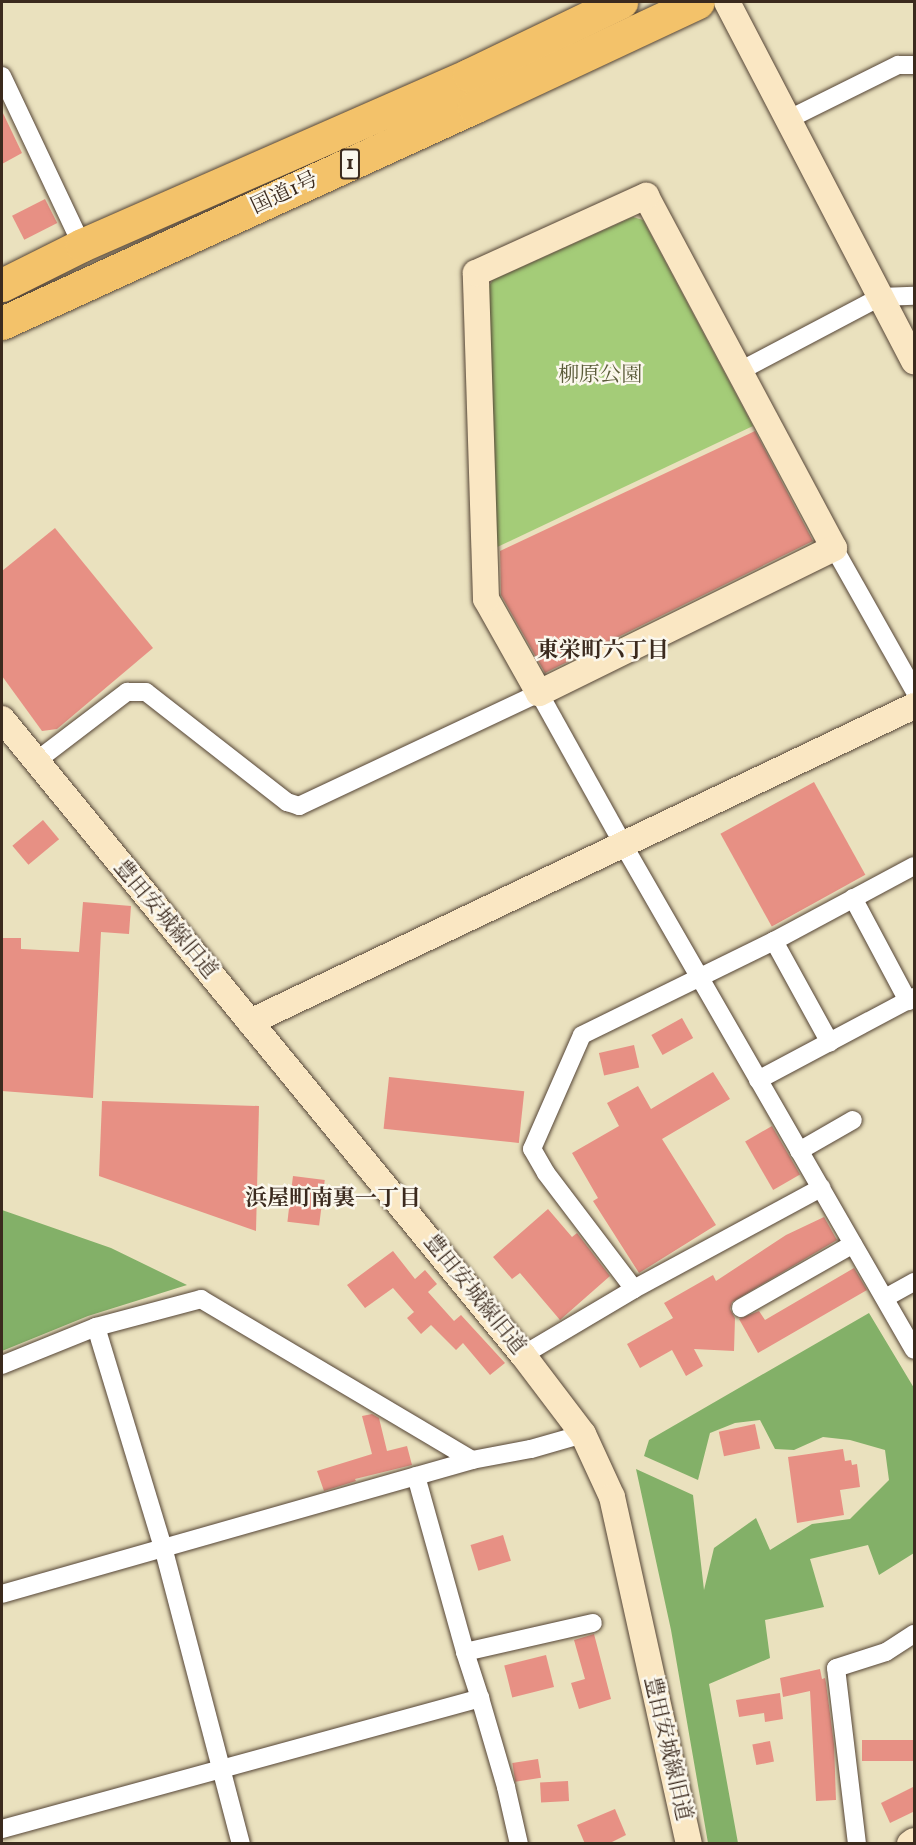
<!DOCTYPE html>
<meta charset="utf-8">
<style>
body{margin:0}
#map{position:relative;width:916px;height:1845px;overflow:hidden;background:#eae1be;font-family:Vollkorn,"Noto Serif JP",serif}
div>[style]{position:absolute}
.green>*{inset:0;background:#a4cc78}
.forest>*{inset:0;background:#83b068}
.building>*{inset:0;background:#e79084;transform-origin:0 0}
.roads{filter:drop-shadow(0 0 2px #554536) drop-shadow(0 0 2px #554536)}
.street>*{height:18px;margin:-9px;padding:0 9px;transform-origin:9px;border-radius:9px;background:#fff}
.secondary>*{height:26px;margin:-13px;padding:0 13px;transform-origin:13px;border-radius:13px;background:#fae7c3}
.highway>*{height:33px;margin:-16.5px;padding:0 16.5px;transform-origin:16.5px;border-radius:16.5px;background:#f3c26a}
span{translate:-50% -50%;white-space:nowrap;text-align:center;line-height:1.15;-webkit-text-stroke:5px #fbf7ec;paint-order:stroke}
.shield-label span{padding:2px 4px;background:#fbf7ec;border:2px solid;border-radius:4px;-webkit-text-stroke-width:0}
.shield-label{font-size:20px;color:#3b2a1e;font-weight:700}
.street-label{font-size:21px;color:#3b2a1e}
.park-label{font-size:21px;color:#5a5b39}
.neighbourhood-label{font-size:22px;color:#3b2a1e;font-weight:700}
.frame{position:absolute;inset:0;border:3px solid #3b2a1e;pointer-events:none}
</style>
<div id="map">
<div class="green">
<div style="clip-path:polygon(633px 217px,643px 220px,753px 426px,493px 549px,487px 289px,493px 280px)"></div>
</div>
<div class="forest">
<div style="clip-path:polygon(2px 1210px,111px 1248px,187px 1285px,88px 1316px,2px 1351px)"></div>
<div style="clip-path:polygon(869px 1313px,914px 1388px,914px 1553px,879px 1575px,868px 1545px,810px 1559px,824px 1607px,765px 1620px,770px 1658px,709px 1684px,738px 1843px,708px 1843px,671px 1630px,636px 1469px,693px 1495px,704px 1590px,714px 1548px,756px 1518px,770px 1550px,812px 1524px,850px 1519px,889px 1480px,885px 1450px,850px 1440px,823px 1437px,794px 1450px,775px 1449px,760px 1420px,735px 1423px,710px 1433px,698px 1480px,644px 1456px,649px 1440px)"></div>
</div>
<div class="building">
<div style="clip-path:polygon(2px 111px,22px 153px,2px 164px)"></div>
<div style="left:45px;top:199px;width:27px;height:37px;rotate:63deg"></div>
<div style="clip-path:polygon(755px 431px,813px 541px,545px 673px,501px 595px,500px 551px)"></div>
<div style="clip-path:polygon(55px 528px,153px 648px,57px 729px,42px 731px,2px 676px,2px 571px)"></div>
<div style="left:814px;top:782px;width:106px;height:107px;rotate:61deg"></div>
<div style="left:43px;top:820px;width:25px;height:40px;rotate:50deg"></div>
<div style="clip-path:polygon(83px 902px,131px 906px,129px 934px,101px 932px,93px 1098px,2px 1091px,2px 938px,21px 938px,21px 949px,79px 952px)"></div>
<div style="left:682px;top:1018px;width:23px;height:35px;rotate:61deg"></div>
<div style="left:634px;top:1045px;width:23px;height:36px;rotate:77deg"></div>
<div style="clip-path:polygon(713px 1072px,730px 1099px,662px 1139px,716px 1225px,639px 1273px,593px 1201px,598px 1198px,572px 1153px,619px 1126px,607px 1103px,638px 1086px,651px 1109px)"></div>
<div style="left:389px;top:1077px;width:136px;height:52px;rotate:6deg"></div>
<div style="clip-path:polygon(102px 1101px,259px 1106px,256px 1231px,99px 1176px)"></div>
<div style="left:772px;top:1126px;width:56px;height:31px;rotate:60deg"></div>
<div style="left:293px;top:1176px;width:32px;height:46px;rotate:7deg"></div>
<div style="clip-path:polygon(548px 1209px,572px 1237px,577px 1233px,610px 1276px,560px 1320px,520px 1273px,512px 1279px,493px 1257px)"></div>
<div style="clip-path:polygon(824px 1217px,837px 1240px,732px 1302px,730px 1309px,735px 1318px,734px 1351px,694px 1349px,703px 1366px,686px 1376px,672px 1350px,640px 1368px,627px 1344px,673px 1318px,664px 1303px,713px 1275px,716px 1281px,786px 1235px)"></div>
<div style="clip-path:polygon(393px 1251px,415px 1279px,425px 1270px,437px 1284px,428px 1292px,454px 1321px,461px 1315px,505px 1363px,490px 1375px,463px 1343px,456px 1350px,431px 1325px,421px 1334px,407px 1318px,414px 1312px,393px 1288px,365px 1308px,347px 1285px)"></div>
<div style="clip-path:polygon(854px 1268px,867px 1290px,758px 1353px,739px 1319px,759px 1311px,765px 1320px)"></div>
<div style="clip-path:polygon(372px 1414px,379px 1418px,387px 1451px,407px 1446px,412px 1465px,355px 1479px,356px 1481px,324px 1491px,317px 1471px,372px 1454px,362px 1416px)"></div>
<div style="left:755px;top:1424px;width:25px;height:37px;rotate:78deg"></div>
<div style="clip-path:polygon(843px 1449px,845px 1461px,851px 1460px,852px 1465px,857px 1464px,860px 1487px,840px 1490px,844px 1515px,797px 1523px,788px 1457px)"></div>
<div style="left:503px;top:1535px;width:27px;height:34px;rotate:73deg"></div>
<div style="clip-path:polygon(594px 1634px,611px 1699px,579px 1709px,571px 1683px,585px 1679px,574px 1640px)"></div>
<div style="left:546px;top:1655px;width:33px;height:43px;rotate:76deg"></div>
<div style="clip-path:polygon(820px 1669px,822px 1679px,825px 1678px,826px 1683px,834px 1744px,836px 1800px,816px 1801px,810px 1691px,783px 1697px,780px 1678px)"></div>
<div style="clip-path:polygon(780px 1693px,783px 1719px,765px 1722px,764px 1713px,739px 1717px,736px 1700px)"></div>
<div style="left:915px;top:1740px;width:21px;height:53px;rotate:90deg"></div>
<div style="left:770px;top:1741px;width:21px;height:18px;rotate:79deg"></div>
<div style="left:538px;top:1759px;width:19px;height:26px;rotate:81deg"></div>
<div style="left:568px;top:1781px;width:20px;height:28px;rotate:87deg"></div>
<div style="clip-path:polygon(915px 1786px,915px 1811px,890px 1823px,881px 1803px)"></div>
<div style="clip-path:polygon(615px 1809px,626px 1835px,608px 1844px,585px 1844px,577px 1825px)"></div>
</div>
<div class="roads">
<div class="street">
<div style="left:2px;top:76px;width:187px;rotate:64.7deg"></div>
<div style="left:787px;top:120px;width:124px;rotate:-26.4deg"></div>
<div style="left:898px;top:65px;width:16px"></div>
<div style="left:738px;top:372px;width:161px;rotate:-27.8deg"></div>
<div style="left:880px;top:297px;width:34px;rotate:-2deg"></div>
<div style="left:834px;top:548px;width:163px;rotate:60.6deg"></div>
<div style="left:35px;top:762px;width:116px;rotate:-37.3deg"></div>
<div style="left:127px;top:692px;width:19px"></div>
<div style="left:146px;top:692px;width:179px;rotate:38deg"></div>
<div style="left:287px;top:802px;width:13px;rotate:18deg"></div>
<div style="left:299px;top:806px;width:265px;rotate:-25.2deg"></div>
<div style="left:539px;top:693px;width:175px;rotate:60.9deg"></div>
<div style="left:624px;top:846px;width:581px;rotate:60.08deg"></div>
<div style="left:853px;top:898px;width:117px;rotate:61.9deg"></div>
<div style="left:774px;top:941px;width:116px;rotate:61.2deg"></div>
<div style="left:758px;top:1080px;width:177px;rotate:-28deg"></div>
<div style="left:799px;top:1151px;width:62px;rotate:-29.9deg"></div>
<div style="left:634px;top:1289px;width:146px;rotate:-127.2deg"></div>
<div style="left:546px;top:1173px;width:28px;rotate:-120deg"></div>
<div style="left:532px;top:1149px;width:124px;rotate:-66.3deg"></div>
<div style="left:582px;top:1035px;width:214px;rotate:-26.1deg"></div>
<div style="left:774px;top:941px;width:159px;rotate:-28.2deg"></div>
<div style="left:885px;top:1298px;width:33px;rotate:-29deg"></div>
<div style="left:741px;top:1308px;width:129px;rotate:-29.7deg"></div>
<div style="left:96px;top:1327px;width:230px;rotate:73.1deg"></div>
<div style="left:163px;top:1547px;width:307px;rotate:75.3deg"></div>
<div style="left:523px;top:1355px;width:129px;rotate:-30.7deg"></div>
<div style="left:634px;top:1289px;width:213px;rotate:-28.4deg"></div>
<div style="left:2px;top:1365px;width:101px;rotate:-22deg"></div>
<div style="left:96px;top:1327px;width:109px;rotate:-14.9deg"></div>
<div style="left:201px;top:1299px;width:315px;rotate:30.7deg"></div>
<div style="left:416px;top:1476px;width:183px;rotate:74.4deg"></div>
<div style="left:2px;top:1594px;width:489px;rotate:-15.9deg"></div>
<div style="left:472px;top:1460px;width:60px;rotate:-10.6deg"></div>
<div style="left:531px;top:1449px;width:54px;rotate:-16.1deg"></div>
<div style="left:480px;top:1698px;width:93px;rotate:73.7deg"></div>
<div style="left:506px;top:1787px;width:58px;rotate:77.2deg"></div>
<div style="left:2px;top:1829px;width:496px;rotate:-15.3deg"></div>
<div style="left:480px;top:1698px;width:48px;rotate:-108.1deg"></div>
<div style="left:465px;top:1652px;width:131px;rotate:-12.8deg"></div>
<div style="left:857px;top:1844px;width:177px;rotate:-96.8deg"></div>
<div style="left:836px;top:1668px;width:52px;rotate:-17.7deg"></div>
<div style="left:886px;top:1652px;width:33px;rotate:-33deg"></div>
</div>
<div class="secondary">
<div style="left:727px;top:2px;width:405px;rotate:62.5deg"></div>
<div style="left:646px;top:196px;width:399px;rotate:61.9deg"></div>
<div style="left:834px;top:548px;width:329px;rotate:153.8deg"></div>
<div style="left:539px;top:693px;width:108px;rotate:-119.4deg"></div>
<div style="left:486px;top:599px;width:326px;rotate:-91.8deg"></div>
<div style="left:476px;top:273px;width:187px;rotate:-24.4deg"></div>
<div style="left:2px;top:719px;width:822px;rotate:50.68deg"></div>
<div style="left:523px;top:1355px;width:99px;rotate:52.8deg"></div>
<div style="left:583px;top:1434px;width:69px;rotate:65.3deg"></div>
<div style="left:612px;top:1497px;width:355px;rotate:77.5deg"></div>
<div style="left:250px;top:1022px;width:735px;rotate:-25.45deg"></div>
<div style="left:910px;top:1844px;width:5px;rotate:-37deg"></div>
</div>
<div class="highway">
<div style="left:2px;top:285px;width:89px;rotate:-26.6deg"></div>
<div style="left:82px;top:245px;width:423px;rotate:-23.7deg"></div>
<div style="left:469px;top:75px;width:169px;rotate:-25.7deg"></div>
<div style="left:2px;top:323px;width:519px;rotate:-24.59deg"></div>
<div style="left:474px;top:107px;width:247px;rotate:-25.1deg"></div>
</div>
</div>
<div class="shield-label">
<span style="left:350px;top:164px">1</span>
</div>
<div class="street-label">
<span style="left:285px;top:194px;rotate:-25deg">国道1号</span>
<span style="left:165px;top:920px;rotate:50deg">豊田安城線旧道</span>
<span style="left:474px;top:1295px;rotate:51deg">豊田安城線旧道</span>
<span style="left:667px;top:1749px;rotate:77deg">豊田安城線旧道</span>
</div>
<div class="park-label">
<span style="left:600px;top:376px">柳原公園</span>
</div>
<div class="neighbourhood-label">
<span style="left:603px;top:652px">東栄町六丁目</span>
<span style="left:333px;top:1200px">浜屋町南裏一丁目</span>
</div>
<div class="frame"></div>
</div>
